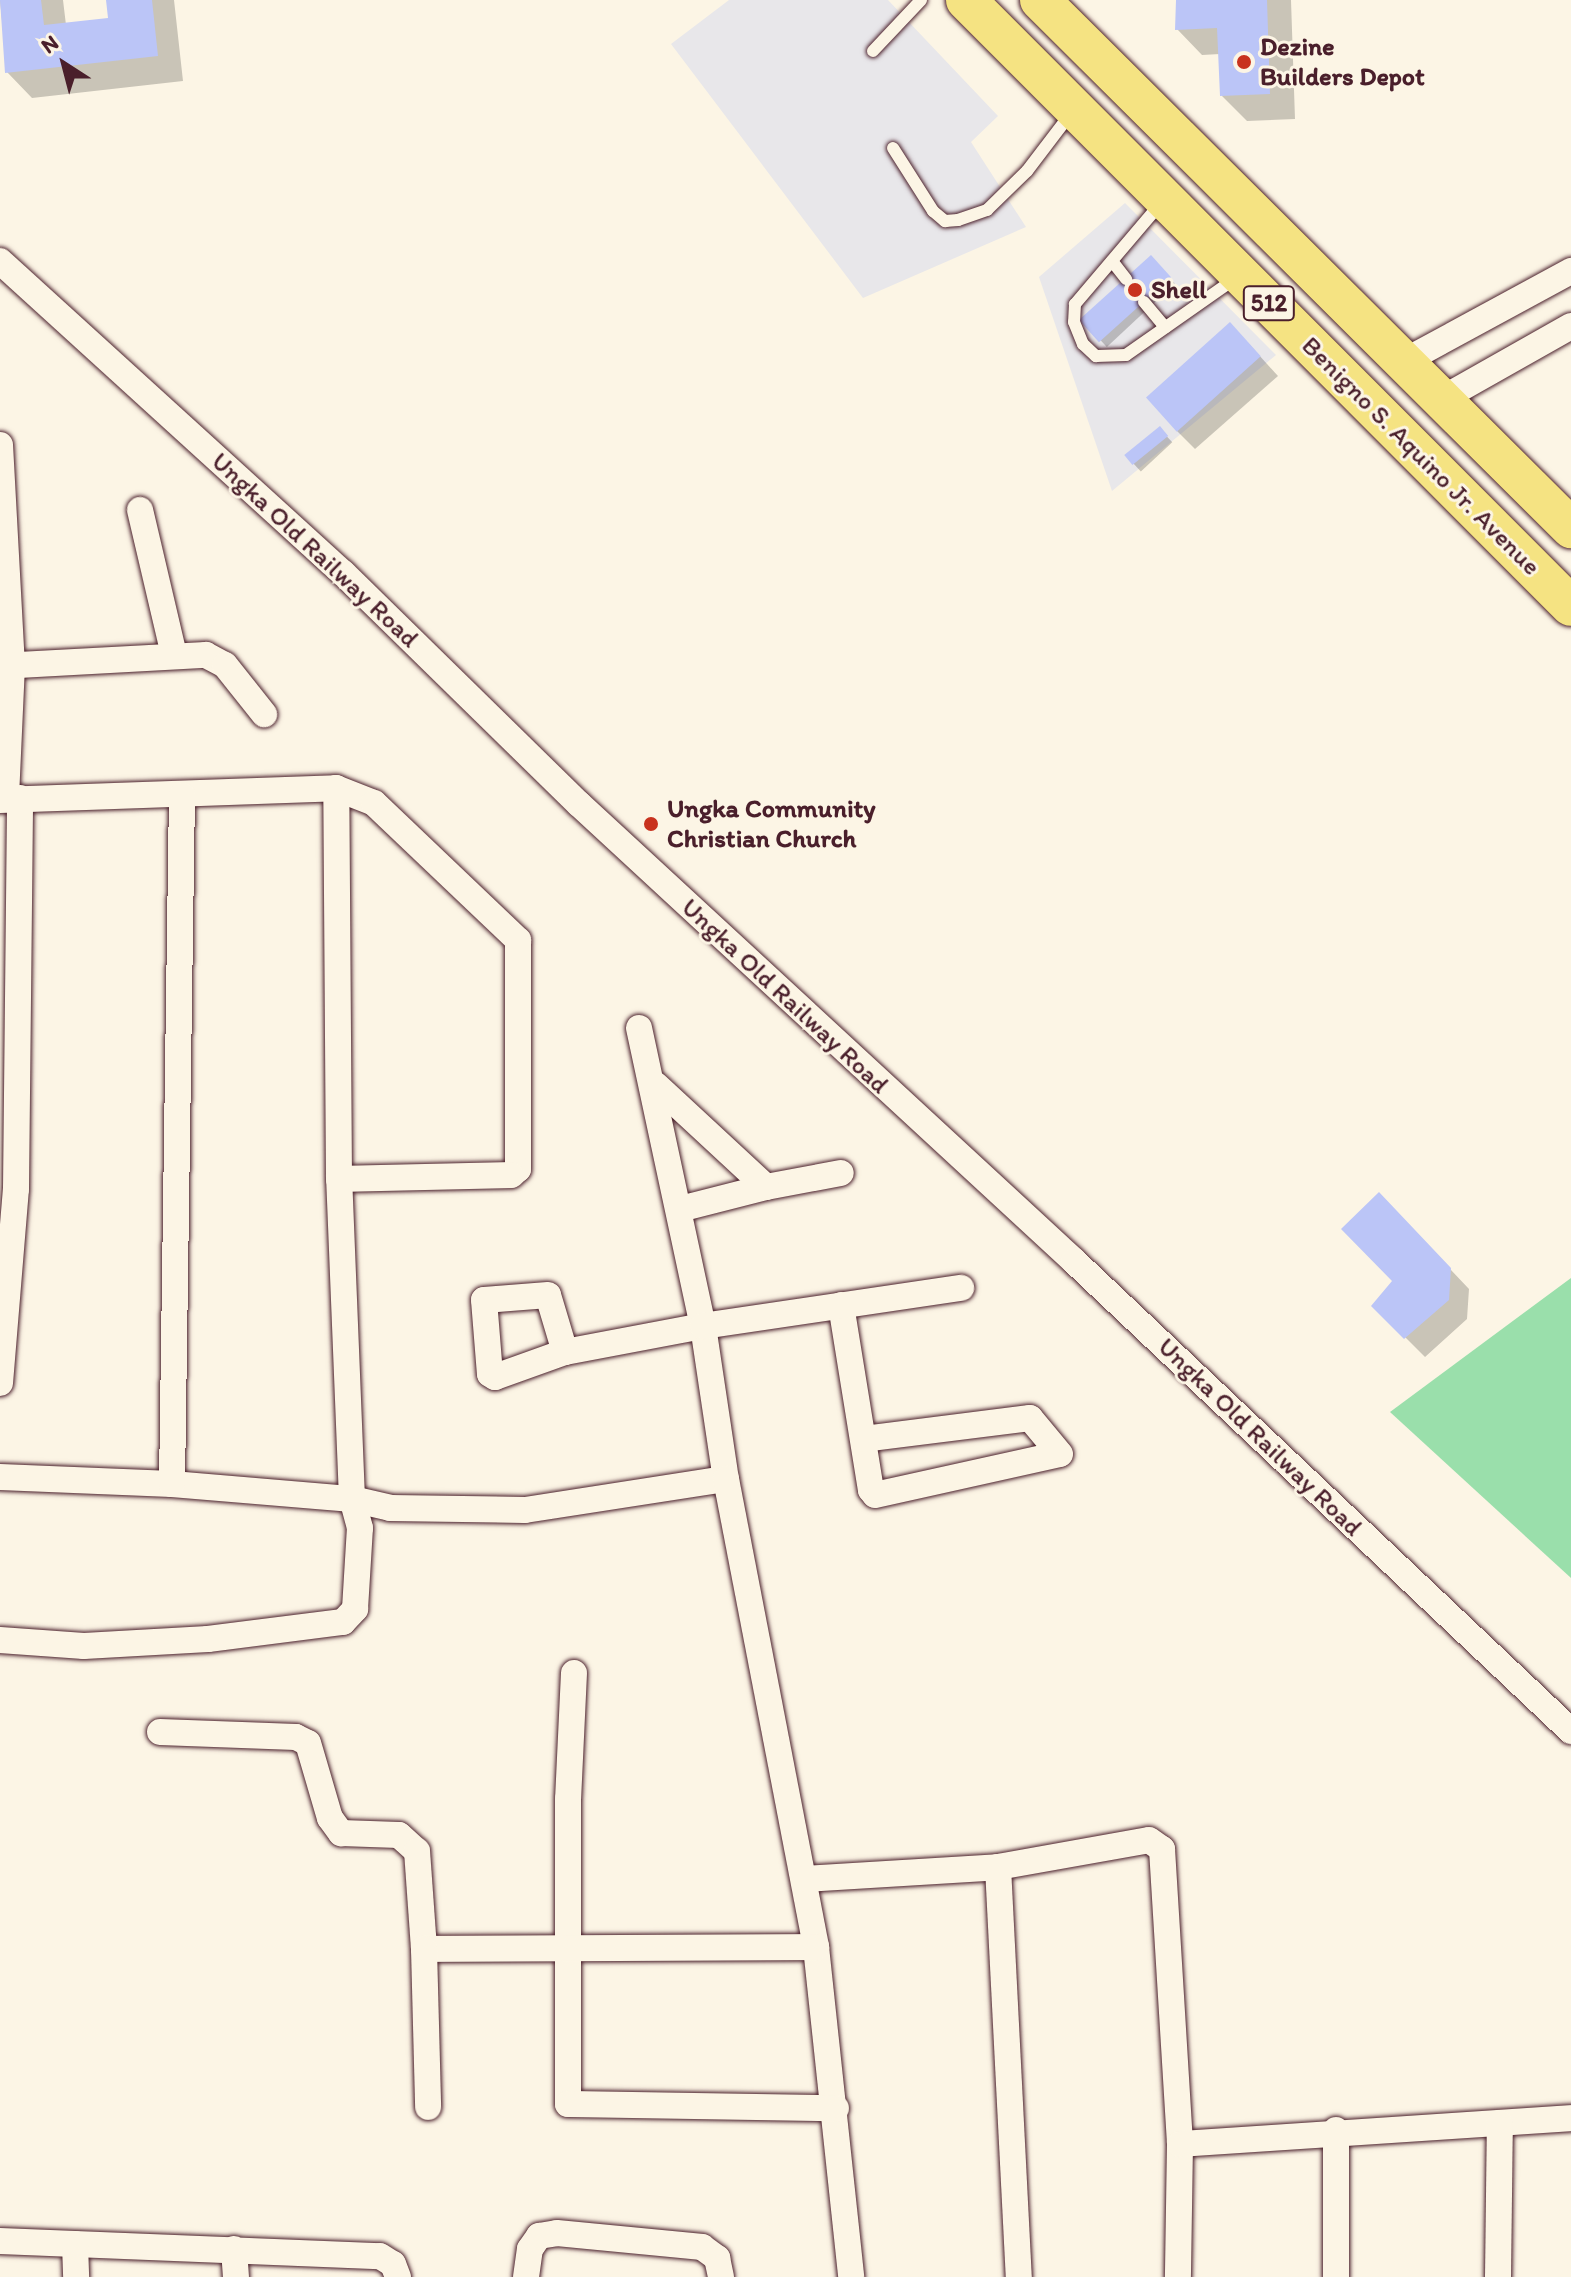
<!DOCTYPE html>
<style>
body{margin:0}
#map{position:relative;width:1571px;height:2277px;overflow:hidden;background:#fcf5e5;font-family:Itim,sans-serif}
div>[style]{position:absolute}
.built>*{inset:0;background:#e8e7ea}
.green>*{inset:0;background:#9adfab}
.shadow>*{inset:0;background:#0003;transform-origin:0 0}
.building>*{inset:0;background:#bbc5f7;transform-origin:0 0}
.roads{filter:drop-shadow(0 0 2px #4a1f2b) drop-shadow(0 0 2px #4a1f2b)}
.service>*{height:12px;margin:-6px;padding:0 6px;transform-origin:6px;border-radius:6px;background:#fcf5e5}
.minor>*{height:26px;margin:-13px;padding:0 13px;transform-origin:13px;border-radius:13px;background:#fcf5e5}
.primary>*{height:40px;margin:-20px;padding:0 20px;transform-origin:20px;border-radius:20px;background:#f5e382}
.dots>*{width:22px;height:22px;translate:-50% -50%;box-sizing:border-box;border:4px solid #fcf5e5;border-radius:50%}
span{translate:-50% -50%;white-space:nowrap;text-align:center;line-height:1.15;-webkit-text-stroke:6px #fcf5e5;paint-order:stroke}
.shield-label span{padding:2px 6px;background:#fcf5e5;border:2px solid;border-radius:6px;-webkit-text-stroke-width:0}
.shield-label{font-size:24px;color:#4a1f2b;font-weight:700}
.poi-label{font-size:26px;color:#4a1f2b;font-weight:700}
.left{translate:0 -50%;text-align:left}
.street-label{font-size:26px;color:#4a1f2b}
.north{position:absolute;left:24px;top:24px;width:80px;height:80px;-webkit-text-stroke:6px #fcf5e5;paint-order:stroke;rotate:324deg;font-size:22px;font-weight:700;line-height:32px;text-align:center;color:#4a1f2b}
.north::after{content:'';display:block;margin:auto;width:28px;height:36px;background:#4a1f2b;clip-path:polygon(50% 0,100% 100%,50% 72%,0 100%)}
</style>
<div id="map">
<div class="built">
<div style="clip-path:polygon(729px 0,888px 0,998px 116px,971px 142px,1026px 227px,863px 298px,671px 44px)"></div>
<div style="clip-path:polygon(1125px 203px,1276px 355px,1112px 491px,1039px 277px)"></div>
</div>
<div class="green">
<div style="clip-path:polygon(1571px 1278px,1571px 1578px,1390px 1412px)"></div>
</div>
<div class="shadow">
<div style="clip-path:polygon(0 0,63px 0,66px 25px,110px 20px,108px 0,174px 0,183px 81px,32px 98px,7px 72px)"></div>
<div style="clip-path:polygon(1178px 0,1291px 0,1295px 119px,1247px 121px,1222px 96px,1220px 54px,1202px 55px,1177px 29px)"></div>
<div style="left:1151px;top:258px;width:35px;height:93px;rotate:47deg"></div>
<div style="clip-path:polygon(1249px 344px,1278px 376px,1195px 449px,1176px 430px)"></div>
<div style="left:1160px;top:429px;width:18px;height:43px;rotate:47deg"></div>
<div style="clip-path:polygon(1398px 1214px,1469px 1289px,1467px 1319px,1425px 1357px,1374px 1306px,1394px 1281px)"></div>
</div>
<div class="building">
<div style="clip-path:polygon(0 0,41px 0,44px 25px,108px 18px,106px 0,152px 0,158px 56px,5px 73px)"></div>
<div style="clip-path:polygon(1176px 0,1267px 0,1270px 94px,1220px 96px,1217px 28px,1175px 30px)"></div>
<div style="left:1151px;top:255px;width:30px;height:97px;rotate:48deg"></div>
<div style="left:1230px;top:322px;width:46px;height:113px;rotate:48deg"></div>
<div style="left:1160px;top:426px;width:13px;height:46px;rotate:51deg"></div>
<div style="clip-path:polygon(1379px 1192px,1451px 1268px,1449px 1300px,1404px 1339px,1371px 1306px,1392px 1281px,1341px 1229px)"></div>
</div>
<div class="roads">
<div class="service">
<div style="left:873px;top:51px;width:70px;rotate:-46.7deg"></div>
<div style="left:893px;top:148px;width:75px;rotate:57.6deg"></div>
<div style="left:933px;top:211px;width:16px;rotate:40deg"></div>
<div style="left:945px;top:221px;width:13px;rotate:-4deg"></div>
<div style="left:958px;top:220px;width:31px;rotate:-19deg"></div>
<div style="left:987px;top:210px;width:56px;rotate:-44.3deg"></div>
<div style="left:1027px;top:171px;width:74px;rotate:-52.7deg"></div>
<div style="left:1161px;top:203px;width:133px;rotate:130.4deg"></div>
<div style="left:1075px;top:304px;width:18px;rotate:93deg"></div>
<div style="left:1074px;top:322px;width:24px;rotate:68deg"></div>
<div style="left:1083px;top:344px;width:18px;rotate:43deg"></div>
<div style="left:1096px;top:356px;width:30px;rotate:-2deg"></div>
<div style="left:1126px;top:355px;width:134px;rotate:-35deg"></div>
<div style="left:1112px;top:261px;width:23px;rotate:52deg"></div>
<div style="left:1144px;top:302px;width:33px;rotate:50deg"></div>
</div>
<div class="minor">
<div style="left:0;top:261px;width:464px;rotate:42.3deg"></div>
<div style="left:343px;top:573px;width:330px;rotate:44.4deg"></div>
<div style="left:579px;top:804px;width:674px;rotate:42.71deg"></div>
<div style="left:1074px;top:1261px;width:684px;rotate:43.4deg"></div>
<div style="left:1405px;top:361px;width:189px;rotate:-28.5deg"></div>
<div style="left:1442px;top:399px;width:148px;rotate:-29.5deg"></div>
<div style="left:0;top:445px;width:220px;rotate:86.9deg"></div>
<div style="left:12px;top:665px;width:134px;rotate:92.6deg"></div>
<div style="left:140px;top:510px;width:149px;rotate:76.8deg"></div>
<div style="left:0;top:666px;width:206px;rotate:-3.1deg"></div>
<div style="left:206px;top:655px;width:21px;rotate:28deg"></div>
<div style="left:225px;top:665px;width:63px;rotate:51.5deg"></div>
<div style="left:0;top:800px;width:336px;rotate:-2deg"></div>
<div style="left:336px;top:788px;width:41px;rotate:21.5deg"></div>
<div style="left:374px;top:803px;width:199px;rotate:43.6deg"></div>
<div style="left:518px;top:940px;width:229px;rotate:90deg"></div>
<div style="left:518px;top:1169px;width:9px;rotate:139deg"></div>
<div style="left:511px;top:1175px;width:172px;rotate:178.7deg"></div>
<div style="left:639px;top:1028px;width:305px;rotate:77.9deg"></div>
<div style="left:703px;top:1326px;width:155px;rotate:81.5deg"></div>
<div style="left:656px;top:1085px;width:150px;rotate:42.8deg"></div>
<div style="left:766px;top:1187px;width:76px;rotate:-10.6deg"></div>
<div style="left:680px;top:1209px;width:89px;rotate:-14.3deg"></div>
<div style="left:841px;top:1305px;width:187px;rotate:80.8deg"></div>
<div style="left:871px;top:1490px;width:6px;rotate:51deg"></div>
<div style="left:875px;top:1495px;width:189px;rotate:-12.5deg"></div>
<div style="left:1060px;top:1454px;width:47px;rotate:-129.8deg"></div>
<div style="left:1030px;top:1418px;width:167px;rotate:172.8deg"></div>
<div style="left:565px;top:1352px;width:59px;rotate:-106.6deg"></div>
<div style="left:548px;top:1295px;width:64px;rotate:175.5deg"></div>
<div style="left:484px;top:1300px;width:74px;rotate:85.4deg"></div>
<div style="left:490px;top:1374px;width:6px;rotate:31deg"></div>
<div style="left:495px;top:1377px;width:74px;rotate:-19.7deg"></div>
<div style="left:565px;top:1352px;width:140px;rotate:-10.7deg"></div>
<div style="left:703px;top:1326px;width:261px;rotate:-8.4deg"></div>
<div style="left:0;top:1383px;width:195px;rotate:-85.3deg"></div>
<div style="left:16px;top:1189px;width:391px;rotate:-89.4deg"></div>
<div style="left:0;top:1477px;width:172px;rotate:2.3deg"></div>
<div style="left:172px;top:1484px;width:181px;rotate:4.8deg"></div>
<div style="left:352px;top:1499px;width:39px;rotate:13deg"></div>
<div style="left:390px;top:1508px;width:135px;rotate:0.8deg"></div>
<div style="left:525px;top:1510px;width:203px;rotate:-8.8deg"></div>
<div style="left:726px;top:1479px;width:477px;rotate:79.1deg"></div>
<div style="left:816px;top:1947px;width:332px;rotate:83.9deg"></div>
<div style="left:172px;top:1484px;width:689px;rotate:-89.17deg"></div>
<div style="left:0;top:1640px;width:84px;rotate:4.1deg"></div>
<div style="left:84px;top:1646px;width:124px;rotate:-3.2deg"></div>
<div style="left:208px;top:1639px;width:136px;rotate:-7.2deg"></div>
<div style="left:343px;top:1622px;width:18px;rotate:-47deg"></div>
<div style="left:355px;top:1609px;width:81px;rotate:-86.5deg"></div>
<div style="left:360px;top:1528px;width:30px;rotate:-105deg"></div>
<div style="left:352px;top:1499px;width:320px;rotate:-92.3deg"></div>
<div style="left:339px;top:1179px;width:391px;rotate:-90.4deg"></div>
<div style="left:574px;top:1673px;width:126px;rotate:92.7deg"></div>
<div style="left:568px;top:1799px;width:305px;rotate:90deg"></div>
<div style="left:568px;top:2104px;width:268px;rotate:0.9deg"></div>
<div style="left:160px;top:1732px;width:136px;rotate:2.1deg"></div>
<div style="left:296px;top:1737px;width:13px;rotate:27deg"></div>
<div style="left:308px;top:1743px;width:78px;rotate:73.7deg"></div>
<div style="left:330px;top:1818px;width:19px;rotate:54deg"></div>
<div style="left:341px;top:1833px;width:58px;rotate:2deg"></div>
<div style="left:399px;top:1835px;width:24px;rotate:42deg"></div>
<div style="left:417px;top:1851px;width:98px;rotate:85.9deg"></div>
<div style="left:424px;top:1949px;width:392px;rotate:-0.3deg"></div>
<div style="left:998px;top:1867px;width:411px;rotate:87.1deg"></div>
<div style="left:804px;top:1879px;width:194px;rotate:-3.5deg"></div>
<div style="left:998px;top:1867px;width:153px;rotate:-10.1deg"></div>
<div style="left:1149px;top:1840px;width:16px;rotate:35deg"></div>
<div style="left:1162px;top:1849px;width:296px;rotate:86.5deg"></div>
<div style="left:1180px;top:2144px;width:133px;rotate:90.9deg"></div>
<div style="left:424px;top:1949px;width:158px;rotate:88.5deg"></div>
<div style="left:1180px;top:2144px;width:392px;rotate:-3.8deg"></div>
<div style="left:0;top:2241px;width:380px;rotate:2.3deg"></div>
<div style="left:380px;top:2256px;width:15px;rotate:32deg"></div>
<div style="left:393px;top:2264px;width:14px;rotate:69deg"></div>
<div style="left:75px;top:2244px;width:33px;rotate:88deg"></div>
<div style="left:234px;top:2249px;width:28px;rotate:86deg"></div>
<div style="left:526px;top:2277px;width:28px;rotate:-82deg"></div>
<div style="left:530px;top:2249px;width:16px;rotate:-55deg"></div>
<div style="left:539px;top:2236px;width:18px;rotate:-9deg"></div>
<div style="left:557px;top:2233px;width:146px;rotate:5.5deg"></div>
<div style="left:702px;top:2247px;width:19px;rotate:36deg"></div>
<div style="left:717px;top:2258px;width:19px;rotate:78deg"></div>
<div style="left:1336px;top:2277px;width:147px;rotate:-90deg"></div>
<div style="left:1498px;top:2277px;width:154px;rotate:-89.3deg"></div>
</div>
<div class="primary">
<div style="left:966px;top:0;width:856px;rotate:45.05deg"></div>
<div style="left:1040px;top:0;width:749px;rotate:44.84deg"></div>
</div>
</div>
<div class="dots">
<div style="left:1244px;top:62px;background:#c8321e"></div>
<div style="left:1135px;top:290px;background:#c8321e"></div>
<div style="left:651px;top:824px;background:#c8321e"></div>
</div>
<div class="shield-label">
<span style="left:1269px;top:303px">512</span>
</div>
<div class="poi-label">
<span class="left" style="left:1260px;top:62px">Dezine<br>Builders Depot</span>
<span class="left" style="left:1151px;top:290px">Shell</span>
<span class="left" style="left:667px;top:824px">Ungka Community<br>Christian Church</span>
</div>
<div class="street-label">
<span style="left:1421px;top:456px;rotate:45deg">Benigno S. Aquino Jr. Avenue</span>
<span style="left:315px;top:550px;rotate:43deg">Ungka Old Railway Road</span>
<span style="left:785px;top:996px;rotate:43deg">Ungka Old Railway Road</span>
<span style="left:1260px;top:1437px;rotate:44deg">Ungka Old Railway Road</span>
</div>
<div class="north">N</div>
</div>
